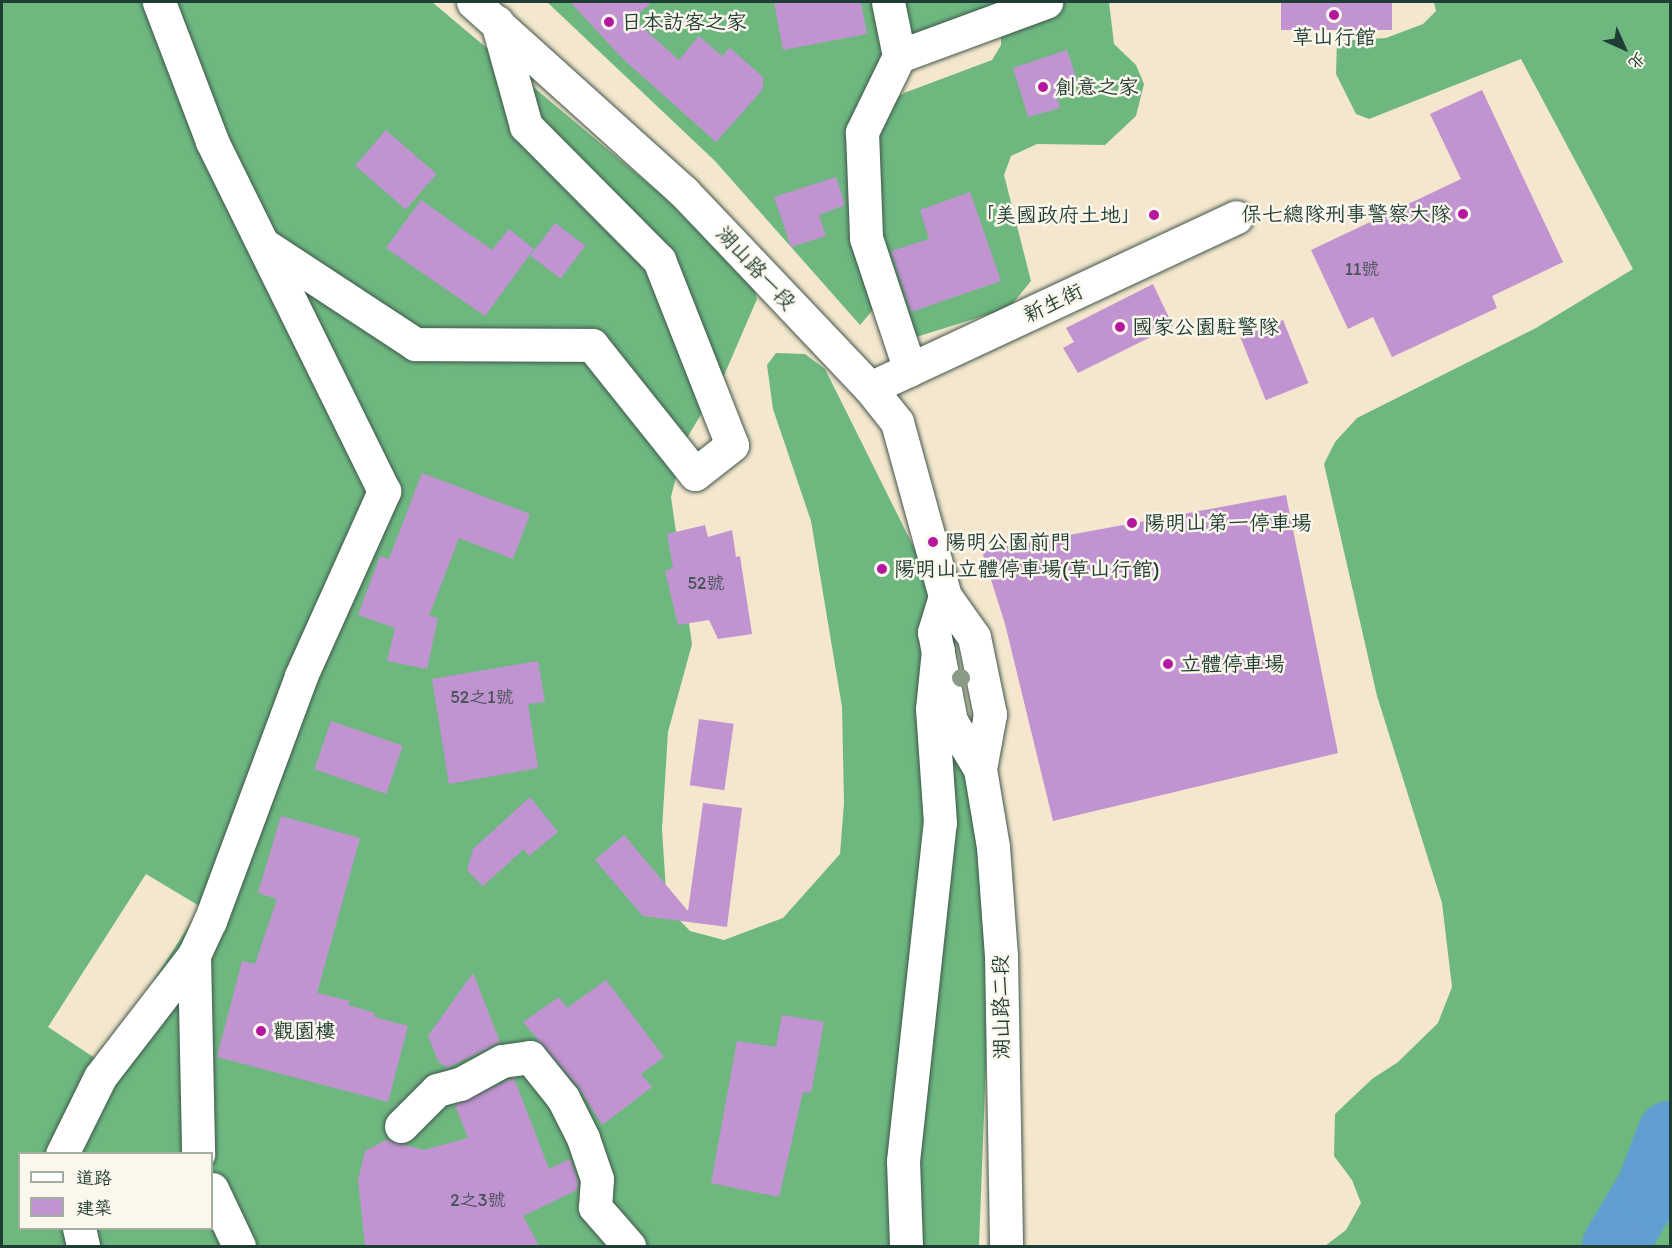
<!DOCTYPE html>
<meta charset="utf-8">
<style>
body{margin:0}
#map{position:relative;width:1672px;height:1248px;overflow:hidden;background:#f4e7cd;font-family:Itim,"LXGW WenKai TC",sans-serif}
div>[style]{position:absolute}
.forest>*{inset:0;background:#6eb880}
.river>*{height:66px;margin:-33px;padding:0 33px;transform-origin:33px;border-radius:33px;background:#619fd2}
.building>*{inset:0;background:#c194d1;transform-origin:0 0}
.roads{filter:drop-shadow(0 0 2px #3f564b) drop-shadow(0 0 2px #3f564b)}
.minor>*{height:33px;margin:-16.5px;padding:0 16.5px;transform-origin:16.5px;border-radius:16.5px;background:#fff}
.trees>*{width:18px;height:18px;margin:-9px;border-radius:50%;background:#8a9b84}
.dots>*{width:16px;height:16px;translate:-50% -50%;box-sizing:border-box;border:3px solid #fbf7ec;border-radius:50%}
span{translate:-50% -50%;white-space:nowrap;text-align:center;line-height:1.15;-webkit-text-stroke:5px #fbf7ec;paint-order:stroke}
.number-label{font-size:18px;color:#48535b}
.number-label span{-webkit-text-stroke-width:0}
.poi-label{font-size:21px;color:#1f3d34}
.left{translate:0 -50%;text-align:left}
.right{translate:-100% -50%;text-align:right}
.street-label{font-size:21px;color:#1f3d34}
.frame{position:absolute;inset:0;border:3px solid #1f3d34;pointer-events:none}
.legend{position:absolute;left:18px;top:1152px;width:195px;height:78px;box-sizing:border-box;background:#fbf7ec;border:2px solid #a3ada2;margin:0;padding:8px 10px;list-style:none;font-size:18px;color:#1f3d34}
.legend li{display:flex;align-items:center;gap:12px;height:30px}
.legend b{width:30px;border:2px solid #a3ada2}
.north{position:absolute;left:1594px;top:18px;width:60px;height:60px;-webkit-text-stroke:4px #fbf7ec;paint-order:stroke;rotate:135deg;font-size:16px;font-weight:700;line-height:24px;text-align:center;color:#1f3d34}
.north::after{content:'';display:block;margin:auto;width:21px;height:27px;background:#1f3d34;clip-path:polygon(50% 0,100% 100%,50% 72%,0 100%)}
</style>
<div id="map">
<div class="forest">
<div style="clip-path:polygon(evenodd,2px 2px,432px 2px,662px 195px,754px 287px,757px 299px,722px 380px,685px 441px,671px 497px,692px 644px,668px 732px,662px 829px,667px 907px,690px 931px,724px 940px,783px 918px,840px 854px,844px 803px,842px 707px,811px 521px,773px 409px,767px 365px,776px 353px,805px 354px,825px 369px,953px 626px,983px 885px,988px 1009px,979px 1246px,2px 1246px,2px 2px,146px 874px,201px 907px,101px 1062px,48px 1027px,146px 874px,2px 2px,20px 1154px,212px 1154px,212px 1228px,20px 1228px,20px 1154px)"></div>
<div style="clip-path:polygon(547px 2px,1109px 2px,1114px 44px,1136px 65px,1144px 84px,1136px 116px,1105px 145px,1037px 144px,1011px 156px,1004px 175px,1031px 281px,1009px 308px,913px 338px,903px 332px,875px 243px,871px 133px,882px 107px,904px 93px,992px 60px,1001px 45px,1001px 31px,986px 14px,906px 38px,892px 55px,854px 132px,856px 226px,878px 304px,860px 325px,715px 161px)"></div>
<div style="clip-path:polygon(1434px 2px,1670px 2px,1670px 1246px,1325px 1246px,1346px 1230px,1361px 1203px,1352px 1180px,1334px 1156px,1335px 1114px,1372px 1079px,1398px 1062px,1438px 1023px,1452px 987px,1442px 903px,1377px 696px,1324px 464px,1335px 442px,1357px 418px,1536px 328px,1633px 269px,1521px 59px,1369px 119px,1356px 114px,1336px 74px,1337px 41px,1386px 38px,1423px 24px,1436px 11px)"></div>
</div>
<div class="river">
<div style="left:1615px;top:1246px;width:69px;rotate:-59.3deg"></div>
<div style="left:1650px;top:1187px;width:57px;rotate:-69.3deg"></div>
</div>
<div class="building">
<div style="clip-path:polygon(570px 2px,652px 2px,633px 19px,679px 60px,699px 36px,722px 56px,730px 48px,763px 77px,763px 89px,716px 142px,623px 59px)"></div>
<div style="clip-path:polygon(774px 2px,861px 2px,867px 34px,783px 50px)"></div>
<div style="left:1281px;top:2px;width:111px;height:28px"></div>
<div style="clip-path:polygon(1067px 50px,1078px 83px,1055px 91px,1060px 108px,1028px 117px,1013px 68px)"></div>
<div style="clip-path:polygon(1482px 90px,1563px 262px,1492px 296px,1497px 308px,1392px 357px,1373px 317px,1348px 329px,1311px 250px,1461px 179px,1430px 114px)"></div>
<div style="left:386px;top:130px;width:67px;height:47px;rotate:41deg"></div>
<div style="clip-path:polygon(836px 177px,845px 205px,819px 215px,826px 236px,791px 247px,774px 197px)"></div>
<div style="clip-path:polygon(970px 192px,1001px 281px,911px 312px,891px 251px,929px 239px,920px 210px)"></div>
<div style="clip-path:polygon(421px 200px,492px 250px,509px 229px,534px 249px,485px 316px,386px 248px)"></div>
<div style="left:555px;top:223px;width:38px;height:41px;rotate:37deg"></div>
<div style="clip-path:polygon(1153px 284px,1173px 326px,1078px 373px,1063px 348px,1074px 342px,1066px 328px)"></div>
<div style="left:1283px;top:320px;width:68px;height:46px;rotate:68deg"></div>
<div style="clip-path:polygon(422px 473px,530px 514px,513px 559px,459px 538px,429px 616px,438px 618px,427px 669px,387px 661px,395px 628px,358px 615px,380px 556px,389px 559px)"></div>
<div style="clip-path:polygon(1286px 495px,1338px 753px,1053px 821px,1005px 624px,982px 551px)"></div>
<div style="clip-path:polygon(705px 525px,708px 537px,732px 530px,736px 557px,740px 556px,752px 634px,718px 639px,709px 620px,678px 625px,665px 571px,673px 568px,667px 534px)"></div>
<div style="clip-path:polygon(538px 661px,545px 702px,528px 704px,538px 768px,449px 784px,432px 679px)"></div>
<div style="left:699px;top:719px;width:35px;height:67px;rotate:8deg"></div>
<div style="left:331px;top:721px;width:76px;height:51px;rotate:19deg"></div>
<div style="clip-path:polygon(530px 797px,558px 832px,529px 856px,524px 849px,483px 886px,467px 870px,473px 849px)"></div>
<div style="clip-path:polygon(703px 803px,742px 808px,727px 927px,643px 916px,595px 860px,624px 835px,688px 911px)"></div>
<div style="clip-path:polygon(281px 816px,360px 838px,317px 993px,350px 1001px,348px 1005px,375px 1013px,374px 1017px,408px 1026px,388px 1102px,217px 1057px,242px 961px,255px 964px,277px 899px,258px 893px)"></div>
<div style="clip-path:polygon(473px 973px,500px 1042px,447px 1068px,438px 1061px,428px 1036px)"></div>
<div style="clip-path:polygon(606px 980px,664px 1057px,641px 1074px,652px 1087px,602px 1125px,578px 1086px,523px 1022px,559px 997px,567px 1008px)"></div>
<div style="clip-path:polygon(782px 1015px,824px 1022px,811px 1093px,803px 1092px,779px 1197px,711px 1183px,737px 1041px,776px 1047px)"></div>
<div style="clip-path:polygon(514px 1078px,549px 1169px,570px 1159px,578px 1181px,577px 1190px,523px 1216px,539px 1246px,365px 1246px,358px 1180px,365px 1151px,386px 1140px,424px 1150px,468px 1138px,455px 1105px)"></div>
</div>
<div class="roads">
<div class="minor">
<div style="left:473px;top:2px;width:283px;rotate:42deg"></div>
<div style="left:683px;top:191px;width:272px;rotate:46.5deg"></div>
<div style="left:870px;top:388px;width:43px;rotate:51.5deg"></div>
<div style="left:897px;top:422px;width:180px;rotate:74.6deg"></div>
<div style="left:945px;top:596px;width:50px;rotate:54.7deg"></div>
<div style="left:974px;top:637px;width:79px;rotate:78.3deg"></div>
<div style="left:990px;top:714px;width:56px;rotate:100.3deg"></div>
<div style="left:980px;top:769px;width:79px;rotate:80.5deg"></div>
<div style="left:993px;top:847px;width:108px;rotate:85.8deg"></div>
<div style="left:1001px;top:955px;width:291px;rotate:89deg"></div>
<div style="left:888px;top:2px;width:55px;rotate:78.5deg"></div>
<div style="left:899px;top:56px;width:85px;rotate:116deg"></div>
<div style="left:862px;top:132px;width:106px;rotate:87.8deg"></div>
<div style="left:866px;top:238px;width:139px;rotate:71.6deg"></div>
<div style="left:899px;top:56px;width:157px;rotate:-20.2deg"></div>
<div style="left:266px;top:246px;width:178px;rotate:33.3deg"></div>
<div style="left:415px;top:344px;width:177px;rotate:0.3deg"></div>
<div style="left:592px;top:345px;width:165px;rotate:51.4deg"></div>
<div style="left:695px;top:474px;width:47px;rotate:-38.1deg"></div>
<div style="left:732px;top:445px;width:199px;rotate:-111.5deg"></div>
<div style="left:659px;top:260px;width:189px;rotate:-134.8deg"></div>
<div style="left:526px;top:126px;width:108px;rotate:-105.6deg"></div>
<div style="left:870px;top:388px;width:404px;rotate:-25deg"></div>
<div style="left:945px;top:596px;width:38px;rotate:107deg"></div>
<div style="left:934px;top:632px;width:91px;rotate:79.2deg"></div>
<div style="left:951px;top:721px;width:56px;rotate:58.9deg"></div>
<div style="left:194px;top:955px;width:199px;rotate:88.8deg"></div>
<div style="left:401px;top:1126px;width:51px;rotate:-45deg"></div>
<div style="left:437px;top:1090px;width:24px;rotate:-15deg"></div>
<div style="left:460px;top:1084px;width:48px;rotate:-28.7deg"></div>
<div style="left:502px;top:1061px;width:28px;rotate:-8deg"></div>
<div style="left:530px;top:1057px;width:53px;rotate:51.2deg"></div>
<div style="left:563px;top:1098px;width:45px;rotate:63.4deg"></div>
<div style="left:583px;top:1138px;width:43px;rotate:71.1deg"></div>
<div style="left:597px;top:1179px;width:28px;rotate:94deg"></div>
<div style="left:595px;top:1207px;width:52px;rotate:48.9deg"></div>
<div style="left:62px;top:1154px;width:86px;rotate:-63.7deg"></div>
<div style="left:100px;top:1077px;width:154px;rotate:-52.4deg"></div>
<div style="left:194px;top:955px;width:38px;rotate:-65deg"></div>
<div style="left:210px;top:921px;width:261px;rotate:-69.6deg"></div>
<div style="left:301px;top:676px;width:203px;rotate:-65.8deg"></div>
<div style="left:384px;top:491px;width:390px;rotate:-116.2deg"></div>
<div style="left:212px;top:141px;width:149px;rotate:-110.9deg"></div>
<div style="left:212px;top:1189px;width:63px;rotate:64.7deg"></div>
<div style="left:79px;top:1228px;width:18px;rotate:77deg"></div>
<div style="left:906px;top:1246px;width:85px;rotate:-92deg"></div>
<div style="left:903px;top:1161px;width:340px;rotate:-83.8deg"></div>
<div style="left:940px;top:823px;width:114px;rotate:-94deg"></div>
<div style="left:932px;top:709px;width:59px;rotate:-84.2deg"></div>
</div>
</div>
<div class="trees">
<div style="left:961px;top:678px"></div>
</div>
<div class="dots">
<div style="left:1334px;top:15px;background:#b5179e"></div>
<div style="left:609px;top:22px;background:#b5179e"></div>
<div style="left:1043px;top:87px;background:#b5179e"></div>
<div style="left:1463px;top:214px;background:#b5179e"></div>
<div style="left:1154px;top:215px;background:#b5179e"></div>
<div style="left:1120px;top:327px;background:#b5179e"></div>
<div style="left:1132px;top:523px;background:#b5179e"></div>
<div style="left:933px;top:542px;background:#b5179e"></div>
<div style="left:882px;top:569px;background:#b5179e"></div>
<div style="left:1168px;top:664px;background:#b5179e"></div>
<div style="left:261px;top:1031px;background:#b5179e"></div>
</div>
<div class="number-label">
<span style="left:1362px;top:269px">11號</span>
<span style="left:706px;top:583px">52號</span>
<span style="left:482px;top:697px">52之1號</span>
<span style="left:478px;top:1200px">2之3號</span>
</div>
<div class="poi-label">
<span class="left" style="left:621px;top:22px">日本訪客之家</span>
<span style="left:1334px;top:37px">草山行館</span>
<span class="left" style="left:1055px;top:87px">創意之家</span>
<span class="right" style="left:1451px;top:214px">保七總隊刑事警察大隊</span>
<span class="right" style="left:1142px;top:215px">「美國政府土地」</span>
<span class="left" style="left:1132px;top:327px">國家公園駐警隊</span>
<span class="left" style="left:1144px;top:523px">陽明山第一停車場</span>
<span class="left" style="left:945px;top:542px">陽明公園前門</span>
<span class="left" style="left:894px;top:569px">陽明山立體停車場(草山行館)</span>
<span class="left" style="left:1180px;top:664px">立體停車場</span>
<span class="left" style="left:273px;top:1031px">觀園樓</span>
</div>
<div class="street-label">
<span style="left:756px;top:268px;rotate:47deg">湖山路一段</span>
<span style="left:1053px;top:303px;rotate:-25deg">新生街</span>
<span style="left:1001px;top:1007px;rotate:-91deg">湖山路二段</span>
</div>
<div class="frame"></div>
<ul class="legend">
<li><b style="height:8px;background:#fff"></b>道路</li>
<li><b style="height:16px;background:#c194d1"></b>建築</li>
</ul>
<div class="north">北</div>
</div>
